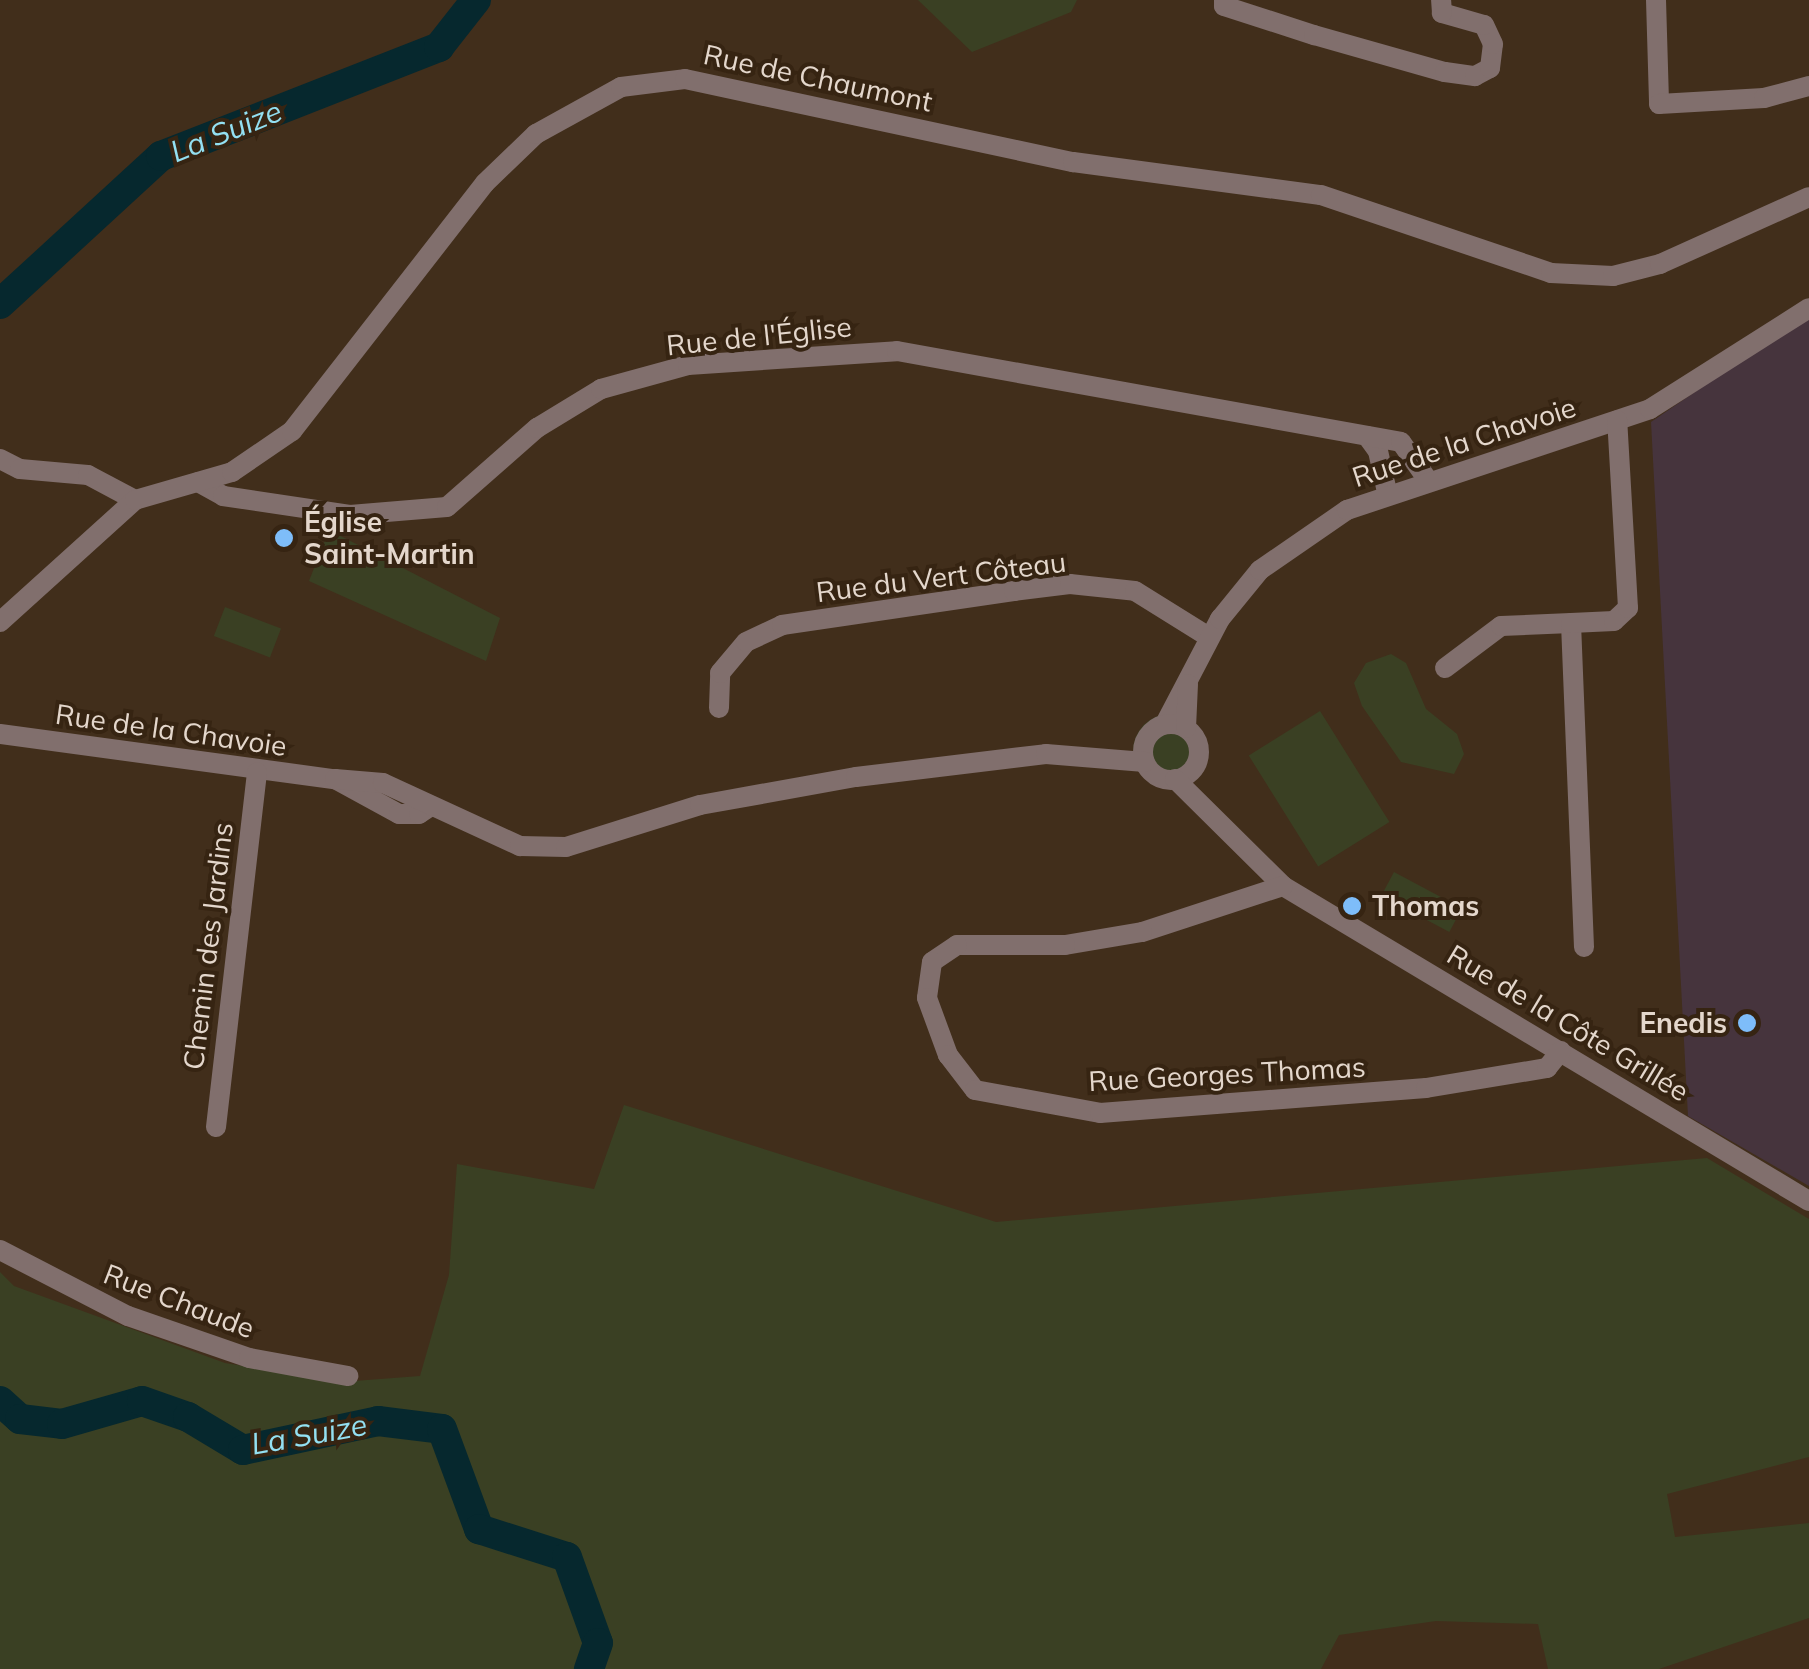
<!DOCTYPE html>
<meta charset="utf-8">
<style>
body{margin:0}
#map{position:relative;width:1809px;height:1669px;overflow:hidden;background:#412e1b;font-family:Mulish,sans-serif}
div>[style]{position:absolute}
.industrial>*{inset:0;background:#46343d}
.green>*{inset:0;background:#3a4023;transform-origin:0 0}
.round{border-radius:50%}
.river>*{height:30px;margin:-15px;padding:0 15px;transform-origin:15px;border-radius:15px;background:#06282e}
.minor>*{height:20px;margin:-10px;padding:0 10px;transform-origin:10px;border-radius:10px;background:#816f6d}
.minor>.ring{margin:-10px;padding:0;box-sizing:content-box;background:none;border:20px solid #816f6d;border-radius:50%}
.tertiary>*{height:20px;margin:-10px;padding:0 10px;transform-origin:10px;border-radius:10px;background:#816f6d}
.dots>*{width:28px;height:28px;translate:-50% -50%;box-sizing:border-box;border:5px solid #362412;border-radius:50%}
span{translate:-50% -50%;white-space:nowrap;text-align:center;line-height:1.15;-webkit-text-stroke:8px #362412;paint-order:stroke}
.street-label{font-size:28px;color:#e4d7cc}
.poi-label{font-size:28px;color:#e4d7cc;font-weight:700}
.left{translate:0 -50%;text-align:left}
.right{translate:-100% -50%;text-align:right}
.water-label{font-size:30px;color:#93e0f2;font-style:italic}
</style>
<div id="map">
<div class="industrial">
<div style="clip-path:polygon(1809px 314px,1809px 1186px,1688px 1116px,1651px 422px)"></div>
</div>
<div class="green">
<div style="clip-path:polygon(918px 0,1077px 0,1071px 12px,972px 52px)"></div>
<div style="clip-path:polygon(329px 530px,500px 618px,486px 661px,309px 581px)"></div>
<div style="left:225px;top:607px;width:60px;height:31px;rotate:21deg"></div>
<div style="clip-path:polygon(1391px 654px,1406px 663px,1426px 709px,1457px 734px,1464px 754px,1454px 774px,1401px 762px,1362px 706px,1354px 683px,1366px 663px)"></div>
<div style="left:1320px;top:711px;width:131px;height:84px;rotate:58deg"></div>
<div class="round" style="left:1133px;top:714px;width:74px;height:74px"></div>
<div style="left:1394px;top:872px;width:77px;height:27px;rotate:28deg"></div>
<div style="clip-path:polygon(624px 1105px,996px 1222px,1707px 1158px,1809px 1219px,1809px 1457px,1667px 1494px,1675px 1537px,1809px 1523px,1809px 1618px,1659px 1669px,1548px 1669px,1538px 1624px,1436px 1621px,1339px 1635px,1321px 1669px,0 1669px,0 1272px,14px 1286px,225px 1363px,341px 1382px,420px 1376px,449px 1275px,457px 1164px,594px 1189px)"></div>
</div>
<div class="river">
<div style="left:0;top:304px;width:219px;rotate:-42.6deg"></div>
<div style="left:161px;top:156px;width:299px;rotate:-21.4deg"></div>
<div style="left:439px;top:47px;width:60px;rotate:-51.8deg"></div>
<div style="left:0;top:1401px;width:27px;rotate:42deg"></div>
<div style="left:20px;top:1419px;width:42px;rotate:6.8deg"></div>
<div style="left:62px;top:1424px;width:83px;rotate:-16deg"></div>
<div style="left:142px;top:1401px;width:49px;rotate:19.2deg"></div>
<div style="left:188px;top:1417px;width:64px;rotate:31deg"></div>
<div style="left:243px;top:1450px;width:138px;rotate:-12.1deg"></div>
<div style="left:378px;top:1421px;width:64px;rotate:7.1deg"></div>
<div style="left:442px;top:1429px;width:107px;rotate:69.7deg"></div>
<div style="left:479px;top:1529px;width:92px;rotate:17.7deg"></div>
<div style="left:567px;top:1557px;width:91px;rotate:70.2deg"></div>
<div style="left:598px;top:1643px;width:28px;rotate:109deg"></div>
</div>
<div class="minor">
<div style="left:1224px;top:0;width:6px;rotate:90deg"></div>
<div style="left:1224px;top:6px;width:95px;rotate:17.9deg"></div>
<div style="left:1314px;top:35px;width:136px;rotate:15.8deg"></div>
<div style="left:1445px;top:72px;width:30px;rotate:8deg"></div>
<div style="left:1475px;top:76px;width:17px;rotate:-28deg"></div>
<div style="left:1490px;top:68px;width:24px;rotate:-83deg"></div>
<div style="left:1493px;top:44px;width:21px;rotate:-115deg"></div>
<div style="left:1484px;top:25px;width:44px;rotate:-164.1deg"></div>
<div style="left:1442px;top:13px;width:13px;rotate:-94deg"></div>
<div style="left:1656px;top:0;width:104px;rotate:88.3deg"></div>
<div style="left:1659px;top:104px;width:105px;rotate:-3.3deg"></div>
<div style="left:1764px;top:98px;width:47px;rotate:-14.9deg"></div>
<div style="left:1367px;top:436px;width:19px;rotate:54deg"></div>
<div style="left:1378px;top:451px;width:42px;rotate:77.6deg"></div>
<div style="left:0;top:459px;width:22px;rotate:27deg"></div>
<div style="left:20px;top:469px;width:68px;rotate:5deg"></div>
<div style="left:88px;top:475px;width:53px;rotate:28deg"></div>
<div style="left:198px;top:482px;width:29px;rotate:29deg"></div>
<div style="left:223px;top:496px;width:128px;rotate:8.5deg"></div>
<div style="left:350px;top:515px;width:97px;rotate:-4.7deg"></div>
<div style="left:447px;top:507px;width:120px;rotate:-41.3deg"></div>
<div style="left:537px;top:428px;width:75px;rotate:-31.4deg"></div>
<div style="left:601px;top:389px;width:90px;rotate:-15.4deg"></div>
<div style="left:688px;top:365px;width:209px;rotate:-3.8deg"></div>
<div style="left:897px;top:351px;width:512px;rotate:10.23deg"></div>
<div style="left:1401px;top:442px;width:45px;rotate:54.9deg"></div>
<div style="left:1445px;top:668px;width:70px;rotate:-36.9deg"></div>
<div style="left:1501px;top:626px;width:70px;rotate:-2.5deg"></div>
<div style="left:719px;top:708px;width:35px;rotate:-88deg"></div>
<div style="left:720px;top:673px;width:40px;rotate:-50deg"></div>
<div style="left:746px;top:642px;width:40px;rotate:-25deg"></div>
<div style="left:782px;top:625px;width:234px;rotate:-8.3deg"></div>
<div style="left:1014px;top:591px;width:56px;rotate:-7.1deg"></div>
<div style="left:1070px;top:584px;width:65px;rotate:6.1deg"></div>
<div style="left:1135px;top:591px;width:87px;rotate:31.9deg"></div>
<div style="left:1165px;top:724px;width:119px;rotate:-62.4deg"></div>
<div style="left:1220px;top:619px;width:63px;rotate:-50.8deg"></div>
<div style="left:1260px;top:570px;width:106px;rotate:-34.6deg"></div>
<div style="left:1347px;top:510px;width:319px;rotate:-18.4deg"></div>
<div style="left:1650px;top:409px;width:188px;rotate:-32.4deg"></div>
<div class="ring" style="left:1143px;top:724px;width:36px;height:36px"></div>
<div style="left:1186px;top:728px;width:44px;rotate:-87.4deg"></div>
<div style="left:0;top:734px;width:338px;rotate:7.7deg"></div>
<div style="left:335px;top:779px;width:73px;rotate:28.7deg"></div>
<div style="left:399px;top:814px;width:20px"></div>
<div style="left:419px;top:814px;width:14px;rotate:-34deg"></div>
<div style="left:335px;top:779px;width:48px;rotate:4.8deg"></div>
<div style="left:383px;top:783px;width:151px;rotate:24.7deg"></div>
<div style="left:520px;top:846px;width:46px;rotate:1.2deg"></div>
<div style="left:566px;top:847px;width:140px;rotate:-17.4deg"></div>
<div style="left:700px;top:805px;width:158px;rotate:-10.2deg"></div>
<div style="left:856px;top:777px;width:191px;rotate:-6.9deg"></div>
<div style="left:1046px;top:754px;width:99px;rotate:4.6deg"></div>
<div style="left:1175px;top:779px;width:152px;rotate:44.7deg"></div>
<div style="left:1283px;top:886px;width:613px;rotate:30.92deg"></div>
<div style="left:1283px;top:886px;width:148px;rotate:161.9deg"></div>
<div style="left:1142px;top:932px;width:78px;rotate:170.4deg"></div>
<div style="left:1065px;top:945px;width:108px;rotate:180deg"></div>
<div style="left:957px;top:945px;width:30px;rotate:146deg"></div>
<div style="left:932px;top:962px;width:36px;rotate:98deg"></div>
<div style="left:927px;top:998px;width:61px;rotate:69.8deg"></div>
<div style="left:948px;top:1055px;width:44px;rotate:52.4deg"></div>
<div style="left:975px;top:1090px;width:127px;rotate:10.4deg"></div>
<div style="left:1100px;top:1113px;width:327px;rotate:-4.4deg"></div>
<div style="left:1426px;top:1088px;width:123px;rotate:-9.4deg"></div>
<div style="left:1547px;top:1068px;width:22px;rotate:-51deg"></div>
<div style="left:1584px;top:947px;width:324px;rotate:-92.3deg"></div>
<div style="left:1571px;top:623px;width:43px;rotate:-2.7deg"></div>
<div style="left:1614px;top:621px;width:19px;rotate:-43deg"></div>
<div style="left:1628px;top:608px;width:188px;rotate:-93.3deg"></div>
<div style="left:216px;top:1127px;width:357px;rotate:-83.4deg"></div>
<div style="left:0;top:1250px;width:144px;rotate:27.3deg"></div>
<div style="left:128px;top:1316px;width:128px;rotate:19.1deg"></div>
<div style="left:249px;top:1358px;width:101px;rotate:10.3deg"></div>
</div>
<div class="tertiary">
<div style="left:0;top:622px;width:182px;rotate:-42.1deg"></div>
<div style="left:135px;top:500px;width:101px;rotate:-16.1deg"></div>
<div style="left:232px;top:472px;width:73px;rotate:-34.3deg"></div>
<div style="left:292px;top:431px;width:314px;rotate:-52.1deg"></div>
<div style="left:485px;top:183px;width:71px;rotate:-43.9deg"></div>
<div style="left:536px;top:134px;width:97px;rotate:-28.9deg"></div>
<div style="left:621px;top:87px;width:64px;rotate:-7.1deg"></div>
<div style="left:685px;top:79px;width:397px;rotate:12.1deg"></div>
<div style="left:1073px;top:162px;width:250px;rotate:7.6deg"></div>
<div style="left:1321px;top:195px;width:243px;rotate:18.7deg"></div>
<div style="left:1551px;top:273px;width:62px;rotate:2.8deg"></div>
<div style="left:1613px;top:276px;width:49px;rotate:-14.3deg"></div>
<div style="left:1660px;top:264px;width:163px;rotate:-24.2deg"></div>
</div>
<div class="dots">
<div style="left:284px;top:538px;background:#7ebdf9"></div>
<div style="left:1352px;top:906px;background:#7ebdf9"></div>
<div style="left:1747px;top:1023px;background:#7ebdf9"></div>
</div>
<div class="street-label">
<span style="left:818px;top:78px;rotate:12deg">Rue de Chaumont</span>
<span style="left:759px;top:336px;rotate:-6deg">Rue de l'Église</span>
<span style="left:1464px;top:442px;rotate:-18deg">Rue de la Chavoie</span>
<span style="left:941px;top:577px;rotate:-7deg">Rue du Vert Côteau</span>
<span style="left:171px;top:730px;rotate:8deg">Rue de la Chavoie</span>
<span style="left:208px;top:946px;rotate:-83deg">Chemin des Jardins</span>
<span style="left:1568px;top:1023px;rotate:31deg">Rue de la Côte Grillée</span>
<span style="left:1227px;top:1074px;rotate:-3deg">Rue Georges Thomas</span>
<span style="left:179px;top:1301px;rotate:21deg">Rue Chaude</span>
</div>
<div class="poi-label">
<span class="left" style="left:304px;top:538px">Église<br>Saint-Martin</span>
<span class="left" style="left:1372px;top:906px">Thomas</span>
<span class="right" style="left:1727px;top:1023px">Enedis</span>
</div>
<div class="water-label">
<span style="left:226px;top:131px;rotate:-22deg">La Suize</span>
<span style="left:309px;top:1434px;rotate:-10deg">La Suize</span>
</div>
</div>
